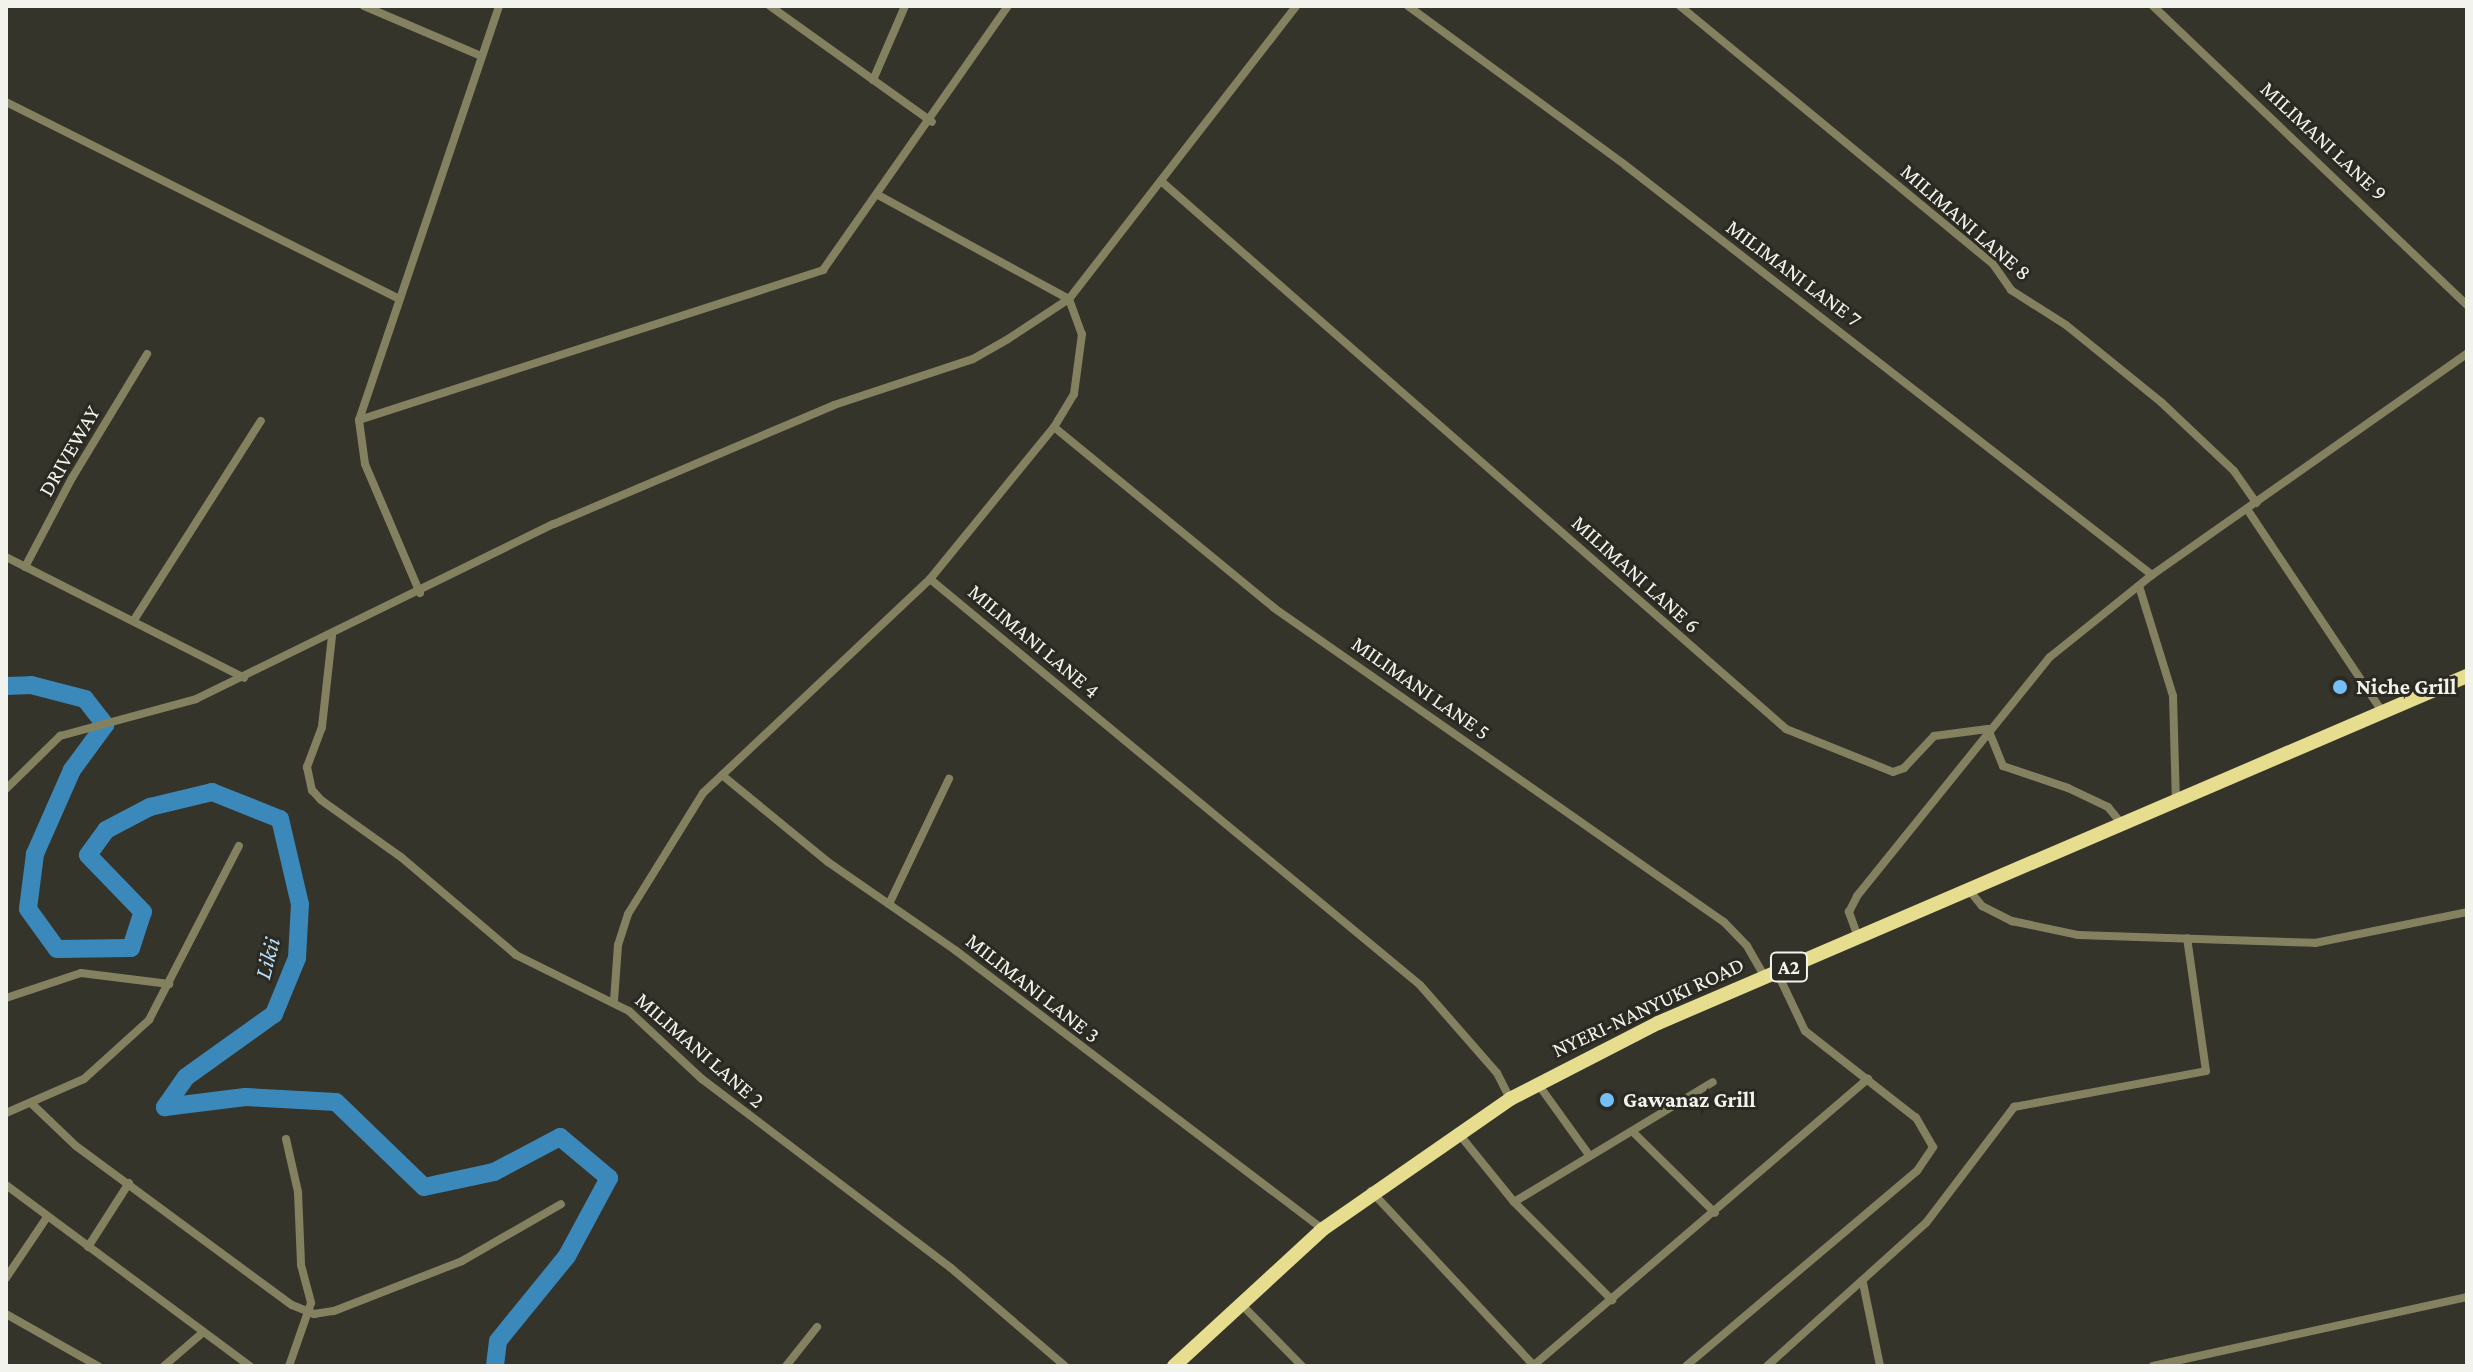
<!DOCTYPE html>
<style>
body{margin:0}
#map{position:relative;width:2473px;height:1372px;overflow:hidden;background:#35342b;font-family:"Crimson Pro",serif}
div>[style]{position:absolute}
.river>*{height:18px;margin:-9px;padding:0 9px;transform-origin:9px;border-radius:9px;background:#3b88ba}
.minor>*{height:8px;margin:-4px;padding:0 4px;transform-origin:4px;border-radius:4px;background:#848160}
.trunk>*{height:14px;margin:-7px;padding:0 7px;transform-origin:7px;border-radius:7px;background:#e6dd8f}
.dots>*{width:22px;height:22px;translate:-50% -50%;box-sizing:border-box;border:4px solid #2b2a22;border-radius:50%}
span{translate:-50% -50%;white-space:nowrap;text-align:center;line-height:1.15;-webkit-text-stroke:6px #2b2a22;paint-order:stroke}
.shield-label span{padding:2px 6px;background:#2b2a22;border:2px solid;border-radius:6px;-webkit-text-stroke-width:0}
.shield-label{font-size:20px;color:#f3f3ed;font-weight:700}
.street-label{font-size:22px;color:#f3f3ed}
.poi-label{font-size:22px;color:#f3f3ed;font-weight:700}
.left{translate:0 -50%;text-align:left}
.water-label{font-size:24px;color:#b9defa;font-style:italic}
.frame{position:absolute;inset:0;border:8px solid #f3f3ed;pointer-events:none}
</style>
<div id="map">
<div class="river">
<div style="left:6px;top:686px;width:25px;rotate:-2deg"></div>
<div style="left:31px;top:685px;width:56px;rotate:14.5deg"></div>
<div style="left:85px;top:699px;width:33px;rotate:52deg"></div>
<div style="left:105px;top:725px;width:56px;rotate:126.3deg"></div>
<div style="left:72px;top:770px;width:92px;rotate:113.8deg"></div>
<div style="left:35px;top:854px;width:55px;rotate:97.3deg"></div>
<div style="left:28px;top:909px;width:49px;rotate:54.1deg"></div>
<div style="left:57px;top:949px;width:74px;rotate:-0.8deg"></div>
<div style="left:131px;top:948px;width:38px;rotate:-72deg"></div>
<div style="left:143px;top:912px;width:79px;rotate:-134deg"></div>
<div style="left:88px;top:855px;width:31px;rotate:-54deg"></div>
<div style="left:106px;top:830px;width:50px;rotate:-27.6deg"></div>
<div style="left:150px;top:807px;width:64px;rotate:-13.6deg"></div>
<div style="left:212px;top:792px;width:73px;rotate:21.7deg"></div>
<div style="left:280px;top:819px;width:87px;rotate:76.8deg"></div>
<div style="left:300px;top:904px;width:54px;rotate:93.2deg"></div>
<div style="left:297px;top:958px;width:61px;rotate:112.3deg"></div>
<div style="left:274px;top:1014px;width:108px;rotate:144.4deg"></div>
<div style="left:186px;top:1077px;width:37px;rotate:125deg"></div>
<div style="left:165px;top:1107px;width:81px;rotate:-7.1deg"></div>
<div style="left:245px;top:1097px;width:91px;rotate:3.1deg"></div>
<div style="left:336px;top:1102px;width:122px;rotate:44deg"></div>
<div style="left:424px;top:1187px;width:72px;rotate:-12.1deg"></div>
<div style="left:494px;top:1172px;width:75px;rotate:-27.9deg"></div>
<div style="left:560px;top:1137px;width:64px;rotate:39.9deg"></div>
<div style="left:609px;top:1178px;width:89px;rotate:118.3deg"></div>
<div style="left:567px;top:1256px;width:109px;rotate:129.1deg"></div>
<div style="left:498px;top:1341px;width:25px;rotate:97deg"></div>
</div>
<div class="minor">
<div style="left:364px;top:6px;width:127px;rotate:23.1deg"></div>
<div style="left:770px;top:6px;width:199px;rotate:35.6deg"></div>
<div style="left:1408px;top:6px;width:269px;rotate:36.2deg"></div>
<div style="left:1625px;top:165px;width:668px;rotate:37.88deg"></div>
<div style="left:1680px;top:6px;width:406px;rotate:39.5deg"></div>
<div style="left:1993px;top:264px;width:32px;rotate:55deg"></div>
<div style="left:2011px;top:290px;width:65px;rotate:32.5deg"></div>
<div style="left:2066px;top:325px;width:122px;rotate:39deg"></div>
<div style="left:2161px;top:402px;width:100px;rotate:43.4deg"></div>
<div style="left:2234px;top:471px;width:39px;rotate:55deg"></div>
<div style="left:2153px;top:6px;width:434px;rotate:43.6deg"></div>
<div style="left:873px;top:80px;width:81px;rotate:-66.6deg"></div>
<div style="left:6px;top:102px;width:438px;rotate:26.6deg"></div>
<div style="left:1161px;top:181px;width:831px;rotate:41.24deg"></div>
<div style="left:1786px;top:729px;width:115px;rotate:21.9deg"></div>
<div style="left:1893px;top:772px;width:12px;rotate:-20deg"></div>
<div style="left:1904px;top:768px;width:44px;rotate:-46.8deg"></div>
<div style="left:1934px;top:736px;width:54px;rotate:-7.4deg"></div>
<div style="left:1988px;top:729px;width:40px;rotate:68deg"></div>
<div style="left:2003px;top:766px;width:69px;rotate:18.7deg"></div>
<div style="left:2068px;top:788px;width:44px;rotate:25.4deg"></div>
<div style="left:2108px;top:807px;width:22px;rotate:51deg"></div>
<div style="left:878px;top:195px;width:217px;rotate:28.6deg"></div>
<div style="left:1069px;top:299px;width:37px;rotate:70deg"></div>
<div style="left:1082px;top:334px;width:61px;rotate:97.6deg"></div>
<div style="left:1074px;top:394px;width:39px;rotate:121deg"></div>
<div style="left:1054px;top:427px;width:196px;rotate:129.2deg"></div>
<div style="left:359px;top:420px;width:437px;rotate:-71.3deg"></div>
<div style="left:1054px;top:427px;width:285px;rotate:39.4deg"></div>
<div style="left:1274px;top:608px;width:549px;rotate:34.91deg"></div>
<div style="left:1724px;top:922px;width:33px;rotate:46deg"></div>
<div style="left:1747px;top:946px;width:36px;rotate:60deg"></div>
<div style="left:2247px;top:509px;width:245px;rotate:56.3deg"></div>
<div style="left:6px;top:557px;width:267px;rotate:26.9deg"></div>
<div style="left:25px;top:567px;width:101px;rotate:-62.2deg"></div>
<div style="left:72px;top:478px;width:145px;rotate:-58.8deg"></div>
<div style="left:2139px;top:586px;width:115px;rotate:72.8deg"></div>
<div style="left:2173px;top:696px;width:105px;rotate:88.4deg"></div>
<div style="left:420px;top:593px;width:140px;rotate:-113.1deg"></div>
<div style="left:365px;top:464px;width:44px;rotate:-97.8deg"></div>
<div style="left:359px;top:420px;width:488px;rotate:-17.9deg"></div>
<div style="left:823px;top:270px;width:322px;rotate:-55deg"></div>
<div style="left:134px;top:620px;width:236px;rotate:-57.5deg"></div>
<div style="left:332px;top:636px;width:92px;rotate:96.3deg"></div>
<div style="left:322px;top:727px;width:43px;rotate:110.6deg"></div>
<div style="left:307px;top:767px;width:24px;rotate:78deg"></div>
<div style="left:312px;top:790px;width:13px;rotate:48deg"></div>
<div style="left:321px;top:800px;width:98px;rotate:35.5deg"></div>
<div style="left:401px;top:857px;width:151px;rotate:40.4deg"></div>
<div style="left:516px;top:955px;width:126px;rotate:26.4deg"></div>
<div style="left:629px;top:1011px;width:100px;rotate:43deg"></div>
<div style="left:702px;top:1079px;width:313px;rotate:37.2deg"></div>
<div style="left:951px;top:1268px;width:150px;rotate:40.7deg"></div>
<div style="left:722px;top:775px;width:137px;rotate:39.4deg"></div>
<div style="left:828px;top:862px;width:155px;rotate:34.7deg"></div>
<div style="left:955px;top:950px;width:462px;rotate:37.2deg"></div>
<div style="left:6px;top:789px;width:76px;rotate:-44.5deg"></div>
<div style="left:60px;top:736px;width:141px;rotate:-15.2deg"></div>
<div style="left:196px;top:699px;width:398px;rotate:-26.1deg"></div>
<div style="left:554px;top:524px;width:304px;rotate:-23deg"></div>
<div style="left:834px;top:405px;width:146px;rotate:-18.3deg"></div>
<div style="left:973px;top:359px;width:40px;rotate:-29.7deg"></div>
<div style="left:1008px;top:339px;width:73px;rotate:-33.3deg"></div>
<div style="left:1069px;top:299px;width:371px;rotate:-52.2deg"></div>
<div style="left:1969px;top:890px;width:21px;rotate:51deg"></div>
<div style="left:1982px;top:906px;width:34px;rotate:27deg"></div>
<div style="left:2012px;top:921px;width:67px;rotate:12deg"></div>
<div style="left:2078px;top:935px;width:237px;rotate:1.9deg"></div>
<div style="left:2315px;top:943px;width:155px;rotate:-11.5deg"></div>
<div style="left:889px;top:904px;width:139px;rotate:-64.4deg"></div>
<div style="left:1858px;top:937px;width:27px;rotate:-110deg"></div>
<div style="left:1849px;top:912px;width:18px;rotate:-63deg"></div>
<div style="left:1857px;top:896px;width:307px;rotate:-51.1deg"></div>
<div style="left:2050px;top:657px;width:131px;rotate:-38.8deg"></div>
<div style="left:2152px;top:575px;width:385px;rotate:-35.1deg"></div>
<div style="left:6px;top:998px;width:79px;rotate:-18.4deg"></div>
<div style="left:81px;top:973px;width:89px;rotate:7.1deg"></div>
<div style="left:614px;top:1001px;width:56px;rotate:-85.9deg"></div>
<div style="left:618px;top:945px;width:33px;rotate:-72deg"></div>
<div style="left:628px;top:914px;width:142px;rotate:-58.2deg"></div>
<div style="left:703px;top:793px;width:312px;rotate:-43.3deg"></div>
<div style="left:930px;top:579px;width:636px;rotate:39.64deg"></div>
<div style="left:1420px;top:985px;width:117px;rotate:48.8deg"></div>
<div style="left:1497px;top:1073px;width:29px;rotate:63deg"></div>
<div style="left:1538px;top:1084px;width:87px;rotate:54.3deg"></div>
<div style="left:31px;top:1103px;width:62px;rotate:43.7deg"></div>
<div style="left:76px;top:1146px;width:268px;rotate:36.4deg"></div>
<div style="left:292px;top:1305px;width:24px;rotate:22deg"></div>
<div style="left:314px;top:1314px;width:20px;rotate:-9deg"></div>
<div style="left:334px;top:1311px;width:137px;rotate:-21.3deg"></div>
<div style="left:462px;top:1261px;width:114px;rotate:-29.9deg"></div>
<div style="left:6px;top:1113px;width:85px;rotate:-23.6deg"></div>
<div style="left:84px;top:1079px;width:88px;rotate:-42.2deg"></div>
<div style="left:149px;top:1020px;width:196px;rotate:-62.7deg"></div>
<div style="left:1633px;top:1132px;width:115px;rotate:44.6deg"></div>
<div style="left:1459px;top:1134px;width:87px;rotate:51deg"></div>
<div style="left:1514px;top:1202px;width:139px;rotate:45deg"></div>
<div style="left:286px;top:1139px;width:54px;rotate:77.2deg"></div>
<div style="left:298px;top:1192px;width:73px;rotate:87.6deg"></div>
<div style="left:301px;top:1265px;width:39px;rotate:75deg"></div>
<div style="left:311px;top:1303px;width:67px;rotate:109.2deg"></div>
<div style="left:6px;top:1185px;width:304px;rotate:36.6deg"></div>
<div style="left:1371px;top:1191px;width:239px;rotate:47deg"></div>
<div style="left:1514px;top:1202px;width:232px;rotate:-31.1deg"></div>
<div style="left:88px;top:1247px;width:76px;rotate:-57.4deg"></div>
<div style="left:6px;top:1278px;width:73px;rotate:-56.1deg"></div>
<div style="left:1863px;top:1283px;width:85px;rotate:78.4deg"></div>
<div style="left:1241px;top:1304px;width:87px;rotate:45.5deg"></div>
<div style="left:6px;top:1314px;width:106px;rotate:29.5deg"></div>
<div style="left:1534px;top:1365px;width:440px;rotate:-40.6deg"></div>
<div style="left:164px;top:1366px;width:49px;rotate:-40.9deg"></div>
<div style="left:786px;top:1366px;width:50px;rotate:-51.5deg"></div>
<div style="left:1686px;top:1366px;width:302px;rotate:-40.2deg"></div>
<div style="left:1917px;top:1171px;width:29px;rotate:-56deg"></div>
<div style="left:1933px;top:1147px;width:34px;rotate:-120deg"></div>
<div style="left:1916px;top:1118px;width:141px;rotate:-141.9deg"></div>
<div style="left:1805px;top:1031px;width:65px;rotate:-115.4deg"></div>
<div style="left:1767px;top:1366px;width:214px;rotate:-42deg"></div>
<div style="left:1926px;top:1223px;width:146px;rotate:-52.8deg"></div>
<div style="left:2014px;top:1107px;width:195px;rotate:-10.6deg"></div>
<div style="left:2206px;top:1071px;width:134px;rotate:-98.1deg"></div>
<div style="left:2153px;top:1366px;width:321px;rotate:-12.4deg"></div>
</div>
<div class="trunk">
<div style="left:1174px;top:1366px;width:202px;rotate:-42.6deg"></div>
<div style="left:1323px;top:1229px;width:228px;rotate:-34.8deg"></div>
<div style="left:1510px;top:1099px;width:166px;rotate:-27.2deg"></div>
<div style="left:1658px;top:1023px;width:880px;rotate:-23.22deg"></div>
</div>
<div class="dots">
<div style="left:2340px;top:687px;background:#74c0f6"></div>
<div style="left:1607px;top:1100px;background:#74c0f6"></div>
</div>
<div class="shield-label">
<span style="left:1789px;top:967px">A2</span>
</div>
<div class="street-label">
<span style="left:2324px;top:141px;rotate:43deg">MILIMANI LANE 9</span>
<span style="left:1966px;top:222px;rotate:41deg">MILIMANI LANE 8</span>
<span style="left:1794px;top:273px;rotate:37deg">MILIMANI LANE 7</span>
<span style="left:69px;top:451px;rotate:-60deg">DRIVEWAY</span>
<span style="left:1636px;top:574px;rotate:42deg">MILIMANI LANE 6</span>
<span style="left:1034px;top:641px;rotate:40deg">MILIMANI LANE 4</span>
<span style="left:1421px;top:688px;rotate:35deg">MILIMANI LANE 5</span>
<span style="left:1033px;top:988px;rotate:38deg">MILIMANI LANE 3</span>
<span style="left:1648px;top:1007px;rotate:-25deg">NYERI-NANYUKI ROAD</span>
<span style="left:700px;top:1050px;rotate:41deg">MILIMANI LANE 2</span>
</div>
<div class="poi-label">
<span class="left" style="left:2356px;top:687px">Niche Grill</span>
<span class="left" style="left:1623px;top:1100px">Gawanaz Grill</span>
</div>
<div class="water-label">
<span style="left:267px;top:958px;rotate:-75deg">Likii</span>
</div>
<div class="frame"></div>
</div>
